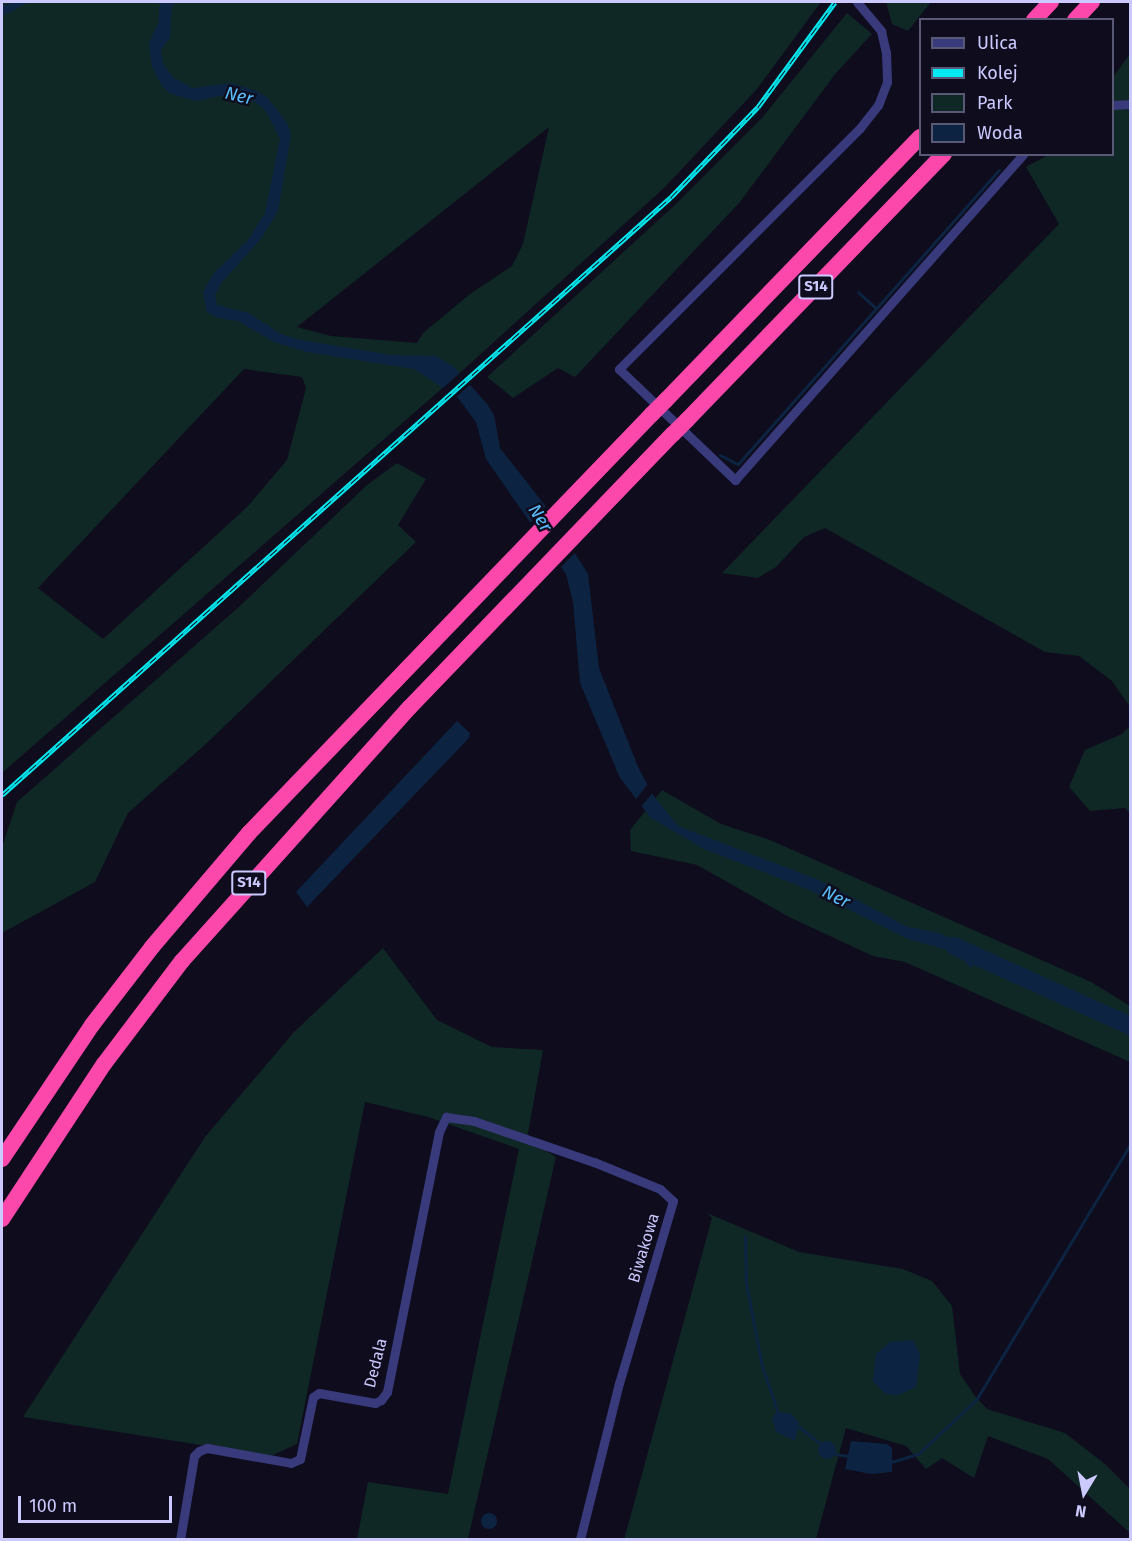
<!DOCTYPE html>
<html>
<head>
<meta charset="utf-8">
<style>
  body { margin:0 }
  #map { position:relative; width:1132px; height:1541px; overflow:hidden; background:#0e0c1d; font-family:"Fira Sans",sans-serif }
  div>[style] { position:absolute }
  .green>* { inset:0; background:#0f2725 }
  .water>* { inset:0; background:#0c2441 }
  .round { border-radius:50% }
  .pier>* { inset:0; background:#0e0c1d }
  .stream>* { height:3px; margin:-1.5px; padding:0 1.5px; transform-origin:1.5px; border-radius:1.5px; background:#0c2441 }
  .river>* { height:18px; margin:-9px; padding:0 9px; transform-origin:9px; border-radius:9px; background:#0c2441 }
  .street>* { height:9px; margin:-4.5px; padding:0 4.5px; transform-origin:4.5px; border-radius:4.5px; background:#383a7c }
  .highway>* { height:16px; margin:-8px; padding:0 8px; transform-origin:8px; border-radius:8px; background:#fc47ab }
  .rail>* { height:5px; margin-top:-2.5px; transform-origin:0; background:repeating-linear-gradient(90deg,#0e0c1d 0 9px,#04e9ef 0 18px); box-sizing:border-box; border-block:2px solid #04e9ef }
  .highway-bridge>* { height:16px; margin:-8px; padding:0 8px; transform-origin:8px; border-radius:8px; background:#fc47ab }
  span { translate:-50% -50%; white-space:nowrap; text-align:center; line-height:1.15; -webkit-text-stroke:4.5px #0e0c1d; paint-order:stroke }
  .shield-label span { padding:2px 4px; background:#0e0c1d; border:2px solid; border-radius:4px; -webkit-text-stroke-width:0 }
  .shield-label { font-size:15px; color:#cbc9fe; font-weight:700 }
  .street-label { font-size:16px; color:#cbc9fe }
  .water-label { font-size:18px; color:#59bdfc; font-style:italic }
  .frame { position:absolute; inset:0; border:3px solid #cbc9fe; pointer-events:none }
  .legend { position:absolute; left:919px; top:18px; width:195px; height:138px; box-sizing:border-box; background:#0e0c1d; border:2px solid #5a5877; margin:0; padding:8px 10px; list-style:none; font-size:18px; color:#cbc9fe }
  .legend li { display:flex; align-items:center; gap:12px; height:30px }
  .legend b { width:30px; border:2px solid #5a5877 }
  .north { position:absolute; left:1054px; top:1463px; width:60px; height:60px; -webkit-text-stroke:4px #0e0c1d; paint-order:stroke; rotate:190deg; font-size:16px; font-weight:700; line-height:24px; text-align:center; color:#cbc9fe }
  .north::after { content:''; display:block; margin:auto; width:21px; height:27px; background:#cbc9fe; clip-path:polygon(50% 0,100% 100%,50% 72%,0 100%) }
  .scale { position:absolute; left:18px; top:1496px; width:154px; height:27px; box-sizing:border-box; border:3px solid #cbc9fe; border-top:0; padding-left:8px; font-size:18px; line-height:21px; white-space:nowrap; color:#cbc9fe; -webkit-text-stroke:4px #0e0c1d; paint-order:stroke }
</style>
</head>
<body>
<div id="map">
  <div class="green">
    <i style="clip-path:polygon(evenodd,2px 2px,821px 2px,757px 89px,664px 188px,462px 371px,2px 773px,2px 2px,549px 127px,523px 244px,512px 266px,470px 294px,423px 333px,417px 343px,331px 336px,297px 327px,549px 127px,2px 2px,244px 369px,302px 377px,306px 388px,287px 460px,247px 507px,103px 639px,38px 588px,244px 369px)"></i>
    <i style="clip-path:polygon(886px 2px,931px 2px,908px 31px,892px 24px)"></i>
    <i style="clip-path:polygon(847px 13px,872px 34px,836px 73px,740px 202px,575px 377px,558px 368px,513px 398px,487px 377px,677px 203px,761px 119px)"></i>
    <i style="clip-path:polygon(1130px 54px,1130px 707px,1112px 681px,1079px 656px,1045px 652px,825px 528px,804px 537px,776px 567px,758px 578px,722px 573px,1059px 224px,1026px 167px,1048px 155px,1112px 154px,1113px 77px)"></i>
    <i style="clip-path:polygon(397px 463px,426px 479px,398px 525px,416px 542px,208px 742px,128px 813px,95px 882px,2px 933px,2px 847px,17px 802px,241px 605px,367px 485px)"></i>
    <i style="clip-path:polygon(1130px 726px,1130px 813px,1125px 808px,1090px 811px,1069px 787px,1085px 750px,1122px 734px)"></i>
    <i style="clip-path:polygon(662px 790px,721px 824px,770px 840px,1091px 982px,1130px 1006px,1130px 1062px,905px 962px,873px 956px,791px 918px,697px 865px,631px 851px,630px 830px)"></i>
    <i style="clip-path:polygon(383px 948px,437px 1020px,492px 1047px,543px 1050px,527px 1139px,556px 1157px,468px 1539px,357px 1539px,368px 1482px,448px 1494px,519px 1149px,428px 1117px,365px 1102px,297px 1444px,271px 1456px,23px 1417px,205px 1137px,294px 1032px)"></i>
    <i style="clip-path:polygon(707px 1213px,799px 1252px,903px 1269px,932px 1281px,952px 1306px,960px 1374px,975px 1396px,987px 1409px,1065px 1433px,1105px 1464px,1130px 1489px,1130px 1533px,1048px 1459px,988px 1436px,974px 1478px,942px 1458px,926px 1469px,906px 1446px,846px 1428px,816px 1539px,624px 1540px,712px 1218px)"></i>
  </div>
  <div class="water">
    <i style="clip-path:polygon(15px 2px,29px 2px,2px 16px,2px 6px)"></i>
    <i style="clip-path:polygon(160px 2px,177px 2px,172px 6px,170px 38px,161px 50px,163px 64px,173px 77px,192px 88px,233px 83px,256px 91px,267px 97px,287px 123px,291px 135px,278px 211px,260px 240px,222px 282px,215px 295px,217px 305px,249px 313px,279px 333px,296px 339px,392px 355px,436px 356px,454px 367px,488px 405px,494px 415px,500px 448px,544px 504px,588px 574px,599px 668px,638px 767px,653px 795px,678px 826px,819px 880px,908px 927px,936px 932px,979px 950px,971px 969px,959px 953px,908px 939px,812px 891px,704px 849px,651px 818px,620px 778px,580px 683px,573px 602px,566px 574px,486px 459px,476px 422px,458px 398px,414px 369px,307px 352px,274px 342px,238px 321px,218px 318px,207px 312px,203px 292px,214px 273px,248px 240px,265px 213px,280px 139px,266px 111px,255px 102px,226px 95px,195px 101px,171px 94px,162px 86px,152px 67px,149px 43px,158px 24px)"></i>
    <i style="clip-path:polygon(457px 721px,470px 733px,469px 738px,307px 907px,296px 892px)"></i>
    <i style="clip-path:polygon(913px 1340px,920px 1354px,916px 1387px,896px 1396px,884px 1393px,873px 1381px,876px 1354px,890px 1342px)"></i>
    <i style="clip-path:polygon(776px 1412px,790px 1413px,799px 1422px,795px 1441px,776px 1432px,772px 1419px)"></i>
    <i class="round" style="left:818px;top:1441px;width:18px;height:18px"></i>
    <i style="clip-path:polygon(851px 1441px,887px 1444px,892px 1448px,892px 1472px,871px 1474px,845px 1469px)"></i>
    <i class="round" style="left:481px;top:1513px;width:16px;height:16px"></i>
  </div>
  <div class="pier">
    <i style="clip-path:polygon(462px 371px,473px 382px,454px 399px,442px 389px)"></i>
    <i style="clip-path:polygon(548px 504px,578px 550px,559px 569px,530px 523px)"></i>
    <i style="clip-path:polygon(651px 780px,655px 790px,639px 809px,634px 802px)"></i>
  </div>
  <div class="stream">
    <i style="left:858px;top:292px;width:24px;rotate:42deg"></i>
    <i style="left:720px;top:455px;width:20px;rotate:27deg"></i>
    <i style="left:738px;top:464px;width:393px;rotate:-48.4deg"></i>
    <i style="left:745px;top:1236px;width:47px;rotate:88.8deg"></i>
    <i style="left:746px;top:1283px;width:85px;rotate:79.1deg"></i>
    <i style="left:762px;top:1366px;width:50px;rotate:71.2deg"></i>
    <i style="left:799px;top:1427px;width:29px;rotate:38deg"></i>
    <i style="left:835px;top:1454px;width:14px;rotate:8deg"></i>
    <i style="left:891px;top:1462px;width:28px;rotate:-17deg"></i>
    <i style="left:918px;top:1454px;width:79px;rotate:-43deg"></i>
    <i style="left:976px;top:1400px;width:298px;rotate:-58.9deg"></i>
  </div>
  <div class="river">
    <i style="left:954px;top:946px;width:193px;rotate:24.4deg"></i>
  </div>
  <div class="street">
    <i style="left:857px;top:2px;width:38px;rotate:50deg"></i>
    <i style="left:881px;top:31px;width:22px;rotate:77deg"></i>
    <i style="left:886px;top:52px;width:30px;rotate:88deg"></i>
    <i style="left:887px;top:82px;width:25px;rotate:111deg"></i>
    <i style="left:878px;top:105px;width:29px;rotate:128deg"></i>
    <i style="left:860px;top:128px;width:341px;rotate:135deg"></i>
    <i style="left:619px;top:369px;width:161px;rotate:43.7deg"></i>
    <i style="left:735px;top:480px;width:435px;rotate:-48.5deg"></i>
    <i style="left:1112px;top:105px;width:18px;rotate:-3deg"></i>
    <i style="left:180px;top:1540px;width:85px;rotate:-80.5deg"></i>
    <i style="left:194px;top:1456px;width:7px;rotate:-45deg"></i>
    <i style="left:199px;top:1451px;width:9px;rotate:-21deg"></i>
    <i style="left:207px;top:1448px;width:85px;rotate:10.1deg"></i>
    <i style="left:291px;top:1463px;width:10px;rotate:-24deg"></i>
    <i style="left:300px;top:1459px;width:63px;rotate:-78.2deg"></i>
    <i style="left:313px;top:1397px;width:7px;rotate:-34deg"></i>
    <i style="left:319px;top:1393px;width:57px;rotate:10.1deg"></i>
    <i style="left:375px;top:1403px;width:7px;rotate:-27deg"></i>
    <i style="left:381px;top:1400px;width:10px;rotate:-53deg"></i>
    <i style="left:387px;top:1392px;width:265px;rotate:-78.7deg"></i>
    <i style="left:439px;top:1132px;width:17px;rotate:-65deg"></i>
    <i style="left:446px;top:1117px;width:28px;rotate:8deg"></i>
    <i style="left:474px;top:1121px;width:127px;rotate:18.9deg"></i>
    <i style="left:594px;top:1162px;width:71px;rotate:22.2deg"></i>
    <i style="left:660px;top:1189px;width:18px;rotate:43deg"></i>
    <i style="left:673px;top:1201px;width:190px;rotate:106.5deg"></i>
    <i style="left:619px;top:1383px;width:162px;rotate:104deg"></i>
  </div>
  <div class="highway">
    <i style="left:1034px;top:20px;width:25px;rotate:-47deg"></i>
    <i style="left:1075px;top:20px;width:25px;rotate:-47deg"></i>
    <i style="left:666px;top:400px;width:366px;rotate:-46deg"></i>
    <i style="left:687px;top:420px;width:370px;rotate:-46deg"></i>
    <i style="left:2px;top:1159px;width:161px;rotate:-56.1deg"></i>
    <i style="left:92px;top:1025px;width:98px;rotate:-52.4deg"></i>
    <i style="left:152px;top:947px;width:150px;rotate:-49.6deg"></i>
    <i style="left:249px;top:833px;width:581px;rotate:-46.12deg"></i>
    <i style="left:2px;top:1219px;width:186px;rotate:-56.7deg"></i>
    <i style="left:104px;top:1064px;width:129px;rotate:-52.9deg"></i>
    <i style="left:182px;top:961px;width:341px;rotate:-48.1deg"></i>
    <i style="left:410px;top:707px;width:379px;rotate:-46.1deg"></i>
  </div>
  <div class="rail">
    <i style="left:2px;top:795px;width:897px;rotate:-41.79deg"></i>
    <i style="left:671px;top:197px;width:125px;rotate:-46deg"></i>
    <i style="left:758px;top:107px;width:130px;rotate:-53.7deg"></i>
  </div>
  <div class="highway-bridge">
    <i style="left:652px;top:414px;width:20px;rotate:-45deg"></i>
    <i style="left:673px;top:434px;width:20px;rotate:-45deg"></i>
  </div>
  <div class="shield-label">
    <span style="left:816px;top:287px">S14</span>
    <span style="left:249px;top:883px">S14</span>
  </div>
  <div class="street-label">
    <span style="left:644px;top:1248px;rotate:-73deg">Biwakowa</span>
    <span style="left:376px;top:1363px;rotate:-76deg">Dedala</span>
  </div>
  <div class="water-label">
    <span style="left:239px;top:96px;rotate:13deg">Ner</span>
    <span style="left:540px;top:518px;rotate:58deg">Ner</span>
    <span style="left:836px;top:897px;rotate:27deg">Ner</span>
  </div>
  <div class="frame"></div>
  <ul class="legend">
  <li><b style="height:8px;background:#383a7c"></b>Ulica</li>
  <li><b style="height:8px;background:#04e9ef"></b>Kolej</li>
  <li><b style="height:16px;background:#0f2725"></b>Park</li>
  <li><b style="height:16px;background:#0c2441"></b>Woda</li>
  </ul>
  <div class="north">N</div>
  <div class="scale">100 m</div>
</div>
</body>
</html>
